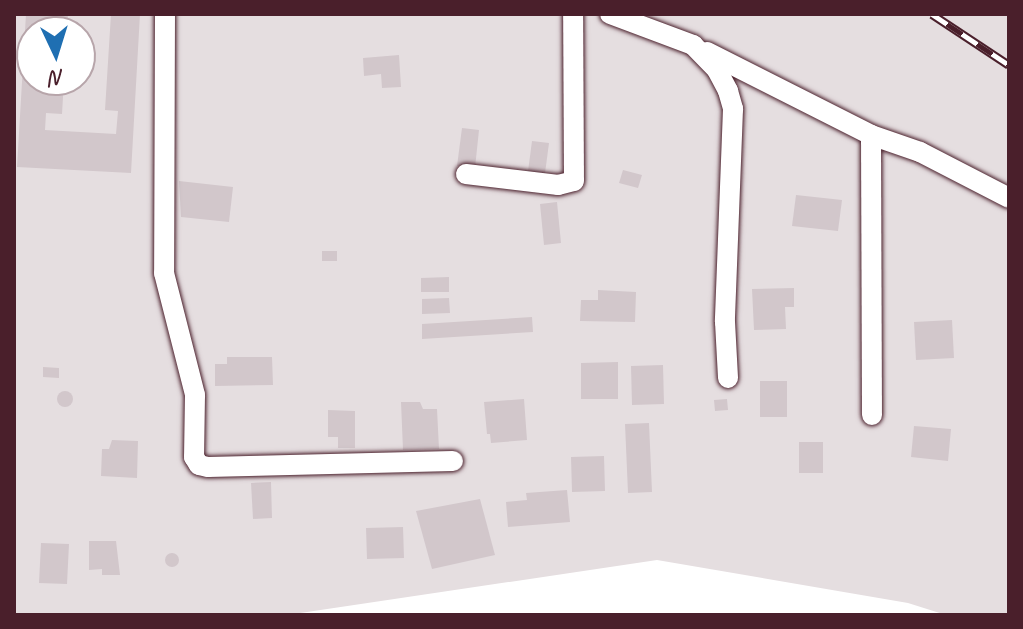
<!DOCTYPE html>
<html>
<head>
<meta charset="utf-8">
<style>
  body { margin:0 }
  #map { position:relative; width:1023px; height:629px; overflow:hidden; background:#fff; font-family:Caveat,sans-serif }
  div>[style] { position:absolute }
  .green>* { inset:0; background:#e5dee0 }
  .building>* { inset:0; background:#d2c7cb }
  .round { border-radius:50% }
  .roads { filter:drop-shadow(0 0 2px #4a1f2b) drop-shadow(0 0 2px #4a1f2b) }
  .minor>* { height:20px; margin:-10px; padding:0 10px; transform-origin:10px; border-radius:10px; background:#fff }
  .rail>* { height:9px; margin-top:-4.5px; transform-origin:0; background:repeating-linear-gradient(90deg,#fff 0 18px,#4a1f2b 0 36px); box-sizing:border-box; border-block:2px solid #4a1f2b }
  span { translate:-50% -50%; white-space:nowrap; text-align:center; line-height:1.15; -webkit-text-stroke:6px #fff; paint-order:stroke }
  .frame { position:absolute; inset:0; border:16px solid #4a1f2b; pointer-events:none }
  .north { position:absolute; left:16px; top:16px; width:80px; height:80px; box-sizing:border-box; background:#fff; border:2px solid #b7a5aa; border-radius:50%; rotate:176deg; font-size:22px; font-weight:700; line-height:32px; text-align:center; color:#4a1f2b }
  .north::after { content:''; display:block; margin:auto; width:28px; height:36px; background:#1f6fb2; clip-path:polygon(50% 0,100% 100%,50% 72%,0 100%) }
</style>
</head>
<body>
<div id="map">
  <div class="green">
    <i style="clip-path:polygon(evenodd,14px 14px,1009px 14px,1009px 615px,946px 615px,908px 603px,657px 560px,287px 615px,14px 615px,14px 14px,32px 32px,80px 32px,80px 80px,32px 80px,32px 32px)"></i>
  </div>
  <div class="building">
    <i style="clip-path:polygon(26px 14px,68px 14px,67px 32px,32px 32px,32px 80px,64px 80px,62px 114px,46px 113px,45px 130px,116px 134px,118px 111px,105px 110px,111px 14px,140px 14px,131px 173px,17px 167px)"></i>
    <i style="clip-path:polygon(399px 55px,401px 87px,382px 88px,381px 74px,364px 76px,363px 58px)"></i>
    <i style="clip-path:polygon(462px 128px,479px 130px,475px 168px,457px 166px)"></i>
    <i style="clip-path:polygon(532px 141px,549px 143px,544px 181px,527px 179px)"></i>
    <i style="clip-path:polygon(623px 170px,642px 175px,638px 188px,619px 183px)"></i>
    <i style="clip-path:polygon(179px 181px,233px 187px,229px 222px,181px 217px)"></i>
    <i style="clip-path:polygon(796px 195px,842px 200px,838px 231px,792px 226px)"></i>
    <i style="clip-path:polygon(557px 202px,561px 243px,544px 245px,540px 204px)"></i>
    <i style="clip-path:polygon(322px 251px,337px 251px,337px 261px,322px 261px)"></i>
    <i style="clip-path:polygon(449px 277px,449px 292px,421px 292px,421px 278px)"></i>
    <i style="clip-path:polygon(794px 288px,794px 307px,785px 307px,786px 329px,754px 330px,752px 289px)"></i>
    <i style="clip-path:polygon(598px 290px,636px 292px,635px 322px,580px 321px,581px 300px,598px 300px)"></i>
    <i style="clip-path:polygon(449px 298px,450px 313px,422px 314px,422px 299px)"></i>
    <i style="clip-path:polygon(532px 317px,533px 332px,422px 339px,422px 324px)"></i>
    <i style="clip-path:polygon(952px 320px,954px 358px,916px 360px,914px 322px)"></i>
    <i style="clip-path:polygon(227px 357px,272px 357px,273px 385px,215px 386px,215px 364px,227px 364px)"></i>
    <i style="clip-path:polygon(618px 362px,618px 399px,581px 399px,581px 363px)"></i>
    <i style="clip-path:polygon(663px 365px,664px 404px,632px 405px,631px 366px)"></i>
    <i style="clip-path:polygon(43px 367px,59px 368px,59px 378px,43px 377px)"></i>
    <i style="clip-path:polygon(760px 381px,787px 381px,787px 417px,760px 417px)"></i>
    <i class="round" style="left:57px;top:391px;width:16px;height:16px"></i>
    <i style="clip-path:polygon(524px 399px,527px 440px,491px 443px,490px 434px,487px 434px,484px 402px)"></i>
    <i style="clip-path:polygon(727px 399px,728px 410px,715px 411px,714px 400px)"></i>
    <i style="clip-path:polygon(401px 402px,420px 402px,423px 409px,437px 409px,439px 449px,403px 450px)"></i>
    <i style="clip-path:polygon(328px 410px,355px 411px,355px 448px,338px 448px,338px 437px,328px 437px)"></i>
    <i style="clip-path:polygon(649px 423px,652px 492px,628px 493px,625px 424px)"></i>
    <i style="clip-path:polygon(914px 426px,951px 429px,948px 461px,911px 457px)"></i>
    <i style="clip-path:polygon(112px 440px,138px 441px,137px 478px,101px 476px,102px 449px,109px 449px)"></i>
    <i style="clip-path:polygon(799px 442px,823px 442px,823px 473px,799px 473px)"></i>
    <i style="clip-path:polygon(604px 456px,605px 491px,572px 492px,571px 457px)"></i>
    <i style="clip-path:polygon(271px 482px,272px 518px,253px 519px,251px 483px)"></i>
    <i style="clip-path:polygon(567px 490px,570px 522px,508px 527px,506px 502px,527px 500px,526px 493px)"></i>
    <i style="clip-path:polygon(480px 499px,495px 555px,432px 569px,416px 511px)"></i>
    <i style="clip-path:polygon(403px 527px,404px 558px,367px 559px,366px 528px)"></i>
    <i style="clip-path:polygon(89px 541px,116px 541px,120px 575px,102px 575px,102px 569px,89px 570px)"></i>
    <i style="clip-path:polygon(41px 543px,69px 544px,67px 584px,39px 583px)"></i>
    <i class="round" style="left:165px;top:553px;width:14px;height:14px"></i>
  </div>
  <div class="roads">
    <div class="minor">
      <i style="left:165px;top:14px;width:259px;rotate:90.2deg"></i>
      <i style="left:164px;top:273px;width:126px;rotate:75.7deg"></i>
      <i style="left:195px;top:395px;width:62px;rotate:90.9deg"></i>
      <i style="left:194px;top:457px;width:9px;rotate:58deg"></i>
      <i style="left:199px;top:465px;width:9px;rotate:13deg"></i>
      <i style="left:208px;top:467px;width:245px;rotate:-1.4deg"></i>
      <i style="left:610px;top:14px;width:89px;rotate:20.5deg"></i>
      <i style="left:693px;top:45px;width:35px;rotate:46deg"></i>
      <i style="left:717px;top:70px;width:24px;rotate:62deg"></i>
      <i style="left:728px;top:91px;width:19px;rotate:74deg"></i>
      <i style="left:733px;top:109px;width:213px;rotate:92.2deg"></i>
      <i style="left:725px;top:322px;width:56px;rotate:86.9deg"></i>
      <i style="left:707px;top:52px;width:184px;rotate:26.8deg"></i>
      <i style="left:871px;top:135px;width:52px;rotate:19.1deg"></i>
      <i style="left:920px;top:152px;width:100px;rotate:27.3deg"></i>
      <i style="left:871px;top:135px;width:280px;rotate:89.8deg"></i>
      <i style="left:466px;top:174px;width:93px;rotate:6.8deg"></i>
      <i style="left:558px;top:185px;width:16px;rotate:-14deg"></i>
      <i style="left:574px;top:181px;width:167px;rotate:-90.3deg"></i>
    </div>
  </div>
  <div class="rail">
    <i style="left:932px;top:14px;width:92px;rotate:33.5deg"></i>
  </div>
  <div class="frame"></div>
  <div class="north">N</div>
</div>
</body>
</html>
